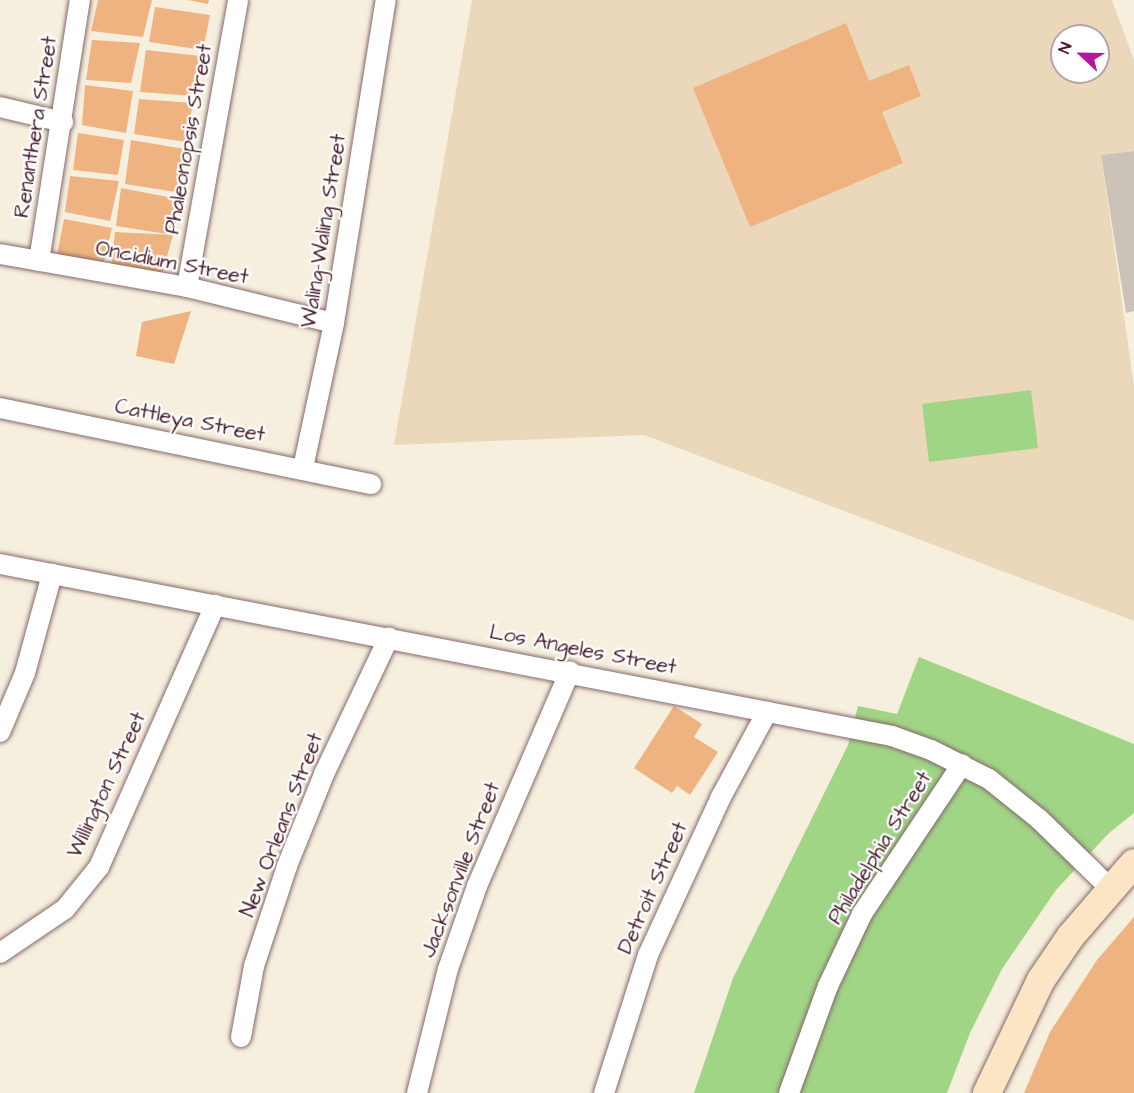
<!DOCTYPE html>
<html>
<head>
<meta charset="utf-8">
<style>
  body { margin:0 }
  #map { position:relative; width:1134px; height:1093px; overflow:hidden; background:#f6efde; font-family:"Architects Daughter",sans-serif }
  div>[style] { position:absolute }
  .built>* { inset:0; background:#ebd8ba }
  .industrial>* { inset:0; background:#cbc3b8 }
  .green>* { inset:0; background:#a0d586 }
  .building>* { inset:0; background:#eeb380 }
  .roads { filter:drop-shadow(0 0 2px #86686a) drop-shadow(0 0 2px #86686a) }
  .minor>* { height:20px; margin:-10px; padding:0 10px; transform-origin:10px; border-radius:10px; background:#fff }
  .secondary>* { height:28px; margin:-14px; padding:0 14px; transform-origin:14px; border-radius:14px; background:#fce5c4 }
  span { translate:-50% -50%; white-space:nowrap; text-align:center; line-height:1.15; -webkit-text-stroke:4.5px #fff; paint-order:stroke }
  .street-label { font-size:21px; color:#4a1f2b }
  .north { position:absolute; left:1050px; top:24px; width:60px; height:60px; box-sizing:border-box; background:#fff; border:2px solid #b7a5aa; border-radius:50%; rotate:292deg; font-size:16px; font-weight:700; line-height:24px; text-align:center; color:#4a1f2b }
  .north::after { content:''; display:block; margin:auto; width:21px; height:27px; background:#b5179e; clip-path:polygon(50% 0,100% 100%,50% 72%,0 100%) }
</style>
</head>
<body>
<div id="map">
  <div class="built">
    <i style="clip-path:polygon(evenodd,472px 0,1112px 0,1134px 60px,1134px 151px,1101px 155px,1134px 386px,1134px 621px,644px 435px,394px 445px,472px 0,1062px 36px,1098px 36px,1098px 72px,1062px 72px,1062px 36px)"></i>
  </div>
  <div class="industrial">
    <i style="clip-path:polygon(1134px 151px,1134px 311px,1126px 313px,1101px 155px)"></i>
  </div>
  <div class="green">
    <i style="clip-path:polygon(1031px 390px,1038px 448px,929px 462px,922px 404px)"></i>
    <i style="clip-path:polygon(919px 657px,1134px 744px,1134px 813px,1108px 834px,1056px 890px,1002px 969px,970px 1033px,947px 1093px,694px 1093px,733px 978px,848px 745px,858px 706px,897px 714px)"></i>
  </div>
  <div class="building">
    <i style="clip-path:polygon(98px 0,152px 0,143px 37px,91px 31px)"></i>
    <i style="clip-path:polygon(188px 0,209px 0,208px 4px)"></i>
    <i style="clip-path:polygon(155px 7px,210px 15px,203px 50px,149px 42px)"></i>
    <i style="clip-path:polygon(846px 23px,869px 81px,909px 65px,921px 96px,882px 112px,903px 163px,750px 227px,693px 88px)"></i>
    <i style="clip-path:polygon(92px 40px,140px 43px,131px 83px,86px 80px)"></i>
    <i style="clip-path:polygon(146px 50px,200px 56px,194px 96px,140px 92px)"></i>
    <i style="clip-path:polygon(85px 85px,133px 91px,126px 133px,82px 125px)"></i>
    <i style="clip-path:polygon(139px 99px,193px 103px,186px 142px,134px 134px)"></i>
    <i style="clip-path:polygon(78px 133px,124px 140px,118px 175px,73px 170px)"></i>
    <i style="clip-path:polygon(131px 140px,185px 149px,176px 192px,125px 184px)"></i>
    <i style="clip-path:polygon(70px 176px,119px 181px,110px 221px,65px 212px)"></i>
    <i style="clip-path:polygon(121px 188px,178px 199px,173px 235px,116px 226px)"></i>
    <i style="clip-path:polygon(64px 219px,112px 228px,103px 265px,57px 255px)"></i>
    <i style="clip-path:polygon(115px 232px,173px 235px,161px 277px,111px 268px)"></i>
    <i style="clip-path:polygon(191px 311px,174px 364px,136px 356px,142px 322px)"></i>
    <i style="clip-path:polygon(674px 706px,702px 724px,694px 737px,718px 752px,690px 795px,677px 786px,672px 793px,634px 768px)"></i>
    <i style="clip-path:polygon(1134px 917px,1134px 1093px,1024px 1093px,1050px 1032px,1097px 960px)"></i>
  </div>
  <div class="roads">
    <div class="minor">
      <i style="left:0;top:107px;width:65px;rotate:13.4deg"></i>
      <i style="left:0;top:254px;width:190px;rotate:10deg"></i>
      <i style="left:187px;top:287px;width:151px;rotate:13.8deg"></i>
      <i style="left:39px;top:261px;width:264px;rotate:-81.1deg"></i>
      <i style="left:187px;top:287px;width:291px;rotate:-79.9deg"></i>
      <i style="left:0;top:408px;width:379px;rotate:11.6deg"></i>
      <i style="left:303px;top:468px;width:148px;rotate:-77.9deg"></i>
      <i style="left:334px;top:323px;width:327px;rotate:-80.9deg"></i>
      <i style="left:0;top:564px;width:908px;rotate:10.91deg"></i>
      <i style="left:892px;top:736px;width:41px;rotate:19.7deg"></i>
      <i style="left:931px;top:750px;width:65px;rotate:26.6deg"></i>
      <i style="left:989px;top:779px;width:64px;rotate:38.7deg"></i>
      <i style="left:1039px;top:819px;width:99px;rotate:44.2deg"></i>
      <i style="left:0;top:732px;width:64px;rotate:-67deg"></i>
      <i style="left:25px;top:673px;width:103px;rotate:-74.7deg"></i>
      <i style="left:0;top:953px;width:78px;rotate:-34.1deg"></i>
      <i style="left:65px;top:909px;width:54px;rotate:-51deg"></i>
      <i style="left:99px;top:867px;width:287px;rotate:-66.1deg"></i>
      <i style="left:241px;top:1037px;width:72px;rotate:-79.6deg"></i>
      <i style="left:254px;top:966px;width:105px;rotate:-71.7deg"></i>
      <i style="left:287px;top:866px;width:101px;rotate:-68deg"></i>
      <i style="left:325px;top:772px;width:149px;rotate:-64.6deg"></i>
      <i style="left:417px;top:1093px;width:128px;rotate:-76deg"></i>
      <i style="left:448px;top:969px;width:88px;rotate:-70.7deg"></i>
      <i style="left:477px;top:886px;width:234px;rotate:-66.6deg"></i>
      <i style="left:604px;top:1093px;width:145px;rotate:-72.3deg"></i>
      <i style="left:648px;top:955px;width:174px;rotate:-65.2deg"></i>
      <i style="left:721px;top:797px;width:97px;rotate:-61.6deg"></i>
      <i style="left:789px;top:1093px;width:114px;rotate:-70deg"></i>
      <i style="left:828px;top:986px;width:80px;rotate:-64.7deg"></i>
      <i style="left:862px;top:914px;width:180px;rotate:-56.3deg"></i>
    </div>
    <div class="secondary">
      <i style="left:987px;top:1093px;width:125px;rotate:-64.5deg"></i>
      <i style="left:1041px;top:980px;width:53px;rotate:-55.7deg"></i>
      <i style="left:1071px;top:936px;width:96px;rotate:-49.2deg"></i>
    </div>
  </div>
  <div class="street-label">
    <span style="left:36px;top:127px;rotate:-81deg">Renanthera Street</span>
    <span style="left:189px;top:139px;rotate:-80deg">Phaleonopsis Street</span>
    <span style="left:324px;top:231px;rotate:-81deg">Waling-Waling Street</span>
    <span style="left:172px;top:263px;rotate:11deg">Oncidium Street</span>
    <span style="left:190px;top:421px;rotate:11deg">Cattleya Street</span>
    <span style="left:583px;top:650px;rotate:11deg">Los Angeles Street</span>
    <span style="left:107px;top:785px;rotate:-65deg">Willington Street</span>
    <span style="left:282px;top:825px;rotate:-69deg">New Orleans Street</span>
    <span style="left:880px;top:848px;rotate:-58deg">Philadelphia Street</span>
    <span style="left:461px;top:870px;rotate:-69deg">Jacksonville Street</span>
    <span style="left:653px;top:888px;rotate:-66deg">Detroit Street</span>
  </div>
  <div class="north">N</div>
</div>
</body>
</html>
